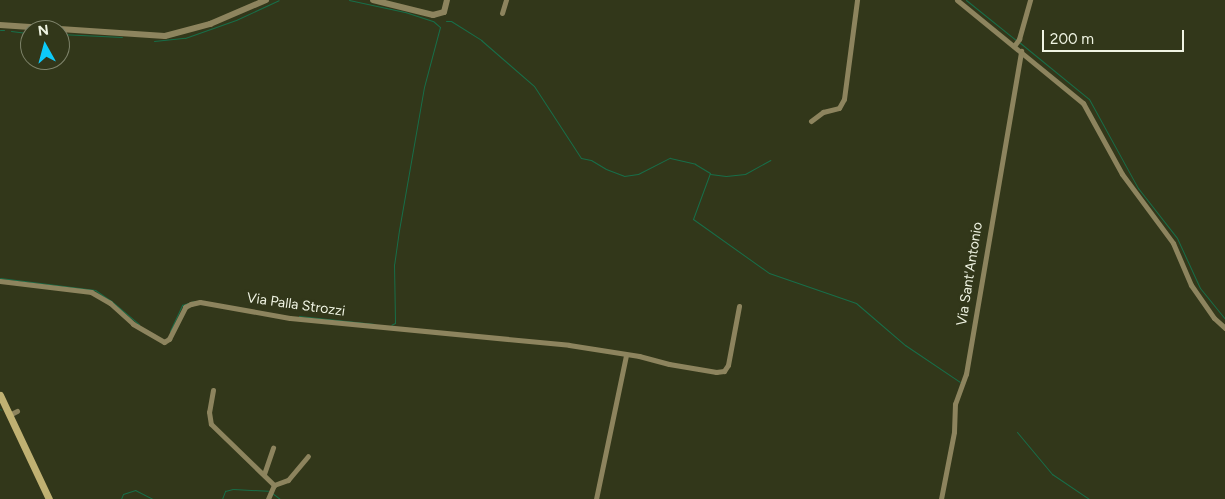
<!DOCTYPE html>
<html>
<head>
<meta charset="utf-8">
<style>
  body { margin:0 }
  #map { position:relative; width:1225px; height:499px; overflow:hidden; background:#32371a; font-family:Figtree,sans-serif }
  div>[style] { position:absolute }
  .stream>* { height:1px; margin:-0.5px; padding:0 0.5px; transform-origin:0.5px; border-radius:0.5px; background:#186e49 }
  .minor>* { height:5px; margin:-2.5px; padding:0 2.5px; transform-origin:2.5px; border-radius:2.5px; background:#8d845e }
  .tertiary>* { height:6px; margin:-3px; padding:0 3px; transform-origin:3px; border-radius:3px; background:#8d845e }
  .secondary>* { height:7px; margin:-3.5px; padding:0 3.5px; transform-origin:3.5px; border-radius:3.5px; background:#c0b172 }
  span { translate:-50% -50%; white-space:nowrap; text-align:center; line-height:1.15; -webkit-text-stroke:5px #32371a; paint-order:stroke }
  .street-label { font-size:14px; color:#f0f4e3 }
  .north { position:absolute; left:20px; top:20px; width:50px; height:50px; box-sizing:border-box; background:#32371a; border:1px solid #7e836a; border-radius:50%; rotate:353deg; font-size:14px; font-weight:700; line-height:20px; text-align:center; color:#f0f4e3 }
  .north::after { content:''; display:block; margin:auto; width:18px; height:22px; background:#0dcafa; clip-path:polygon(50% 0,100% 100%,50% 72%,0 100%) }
  .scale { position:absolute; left:1042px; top:30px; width:142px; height:22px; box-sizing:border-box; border:2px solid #f0f4e3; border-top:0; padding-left:6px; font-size:15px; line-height:18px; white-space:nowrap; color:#f0f4e3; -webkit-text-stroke:4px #32371a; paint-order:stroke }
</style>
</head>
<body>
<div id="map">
  <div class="stream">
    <i style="left:349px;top:0;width:57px;rotate:12.1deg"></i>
    <i style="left:405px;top:12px;width:29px;rotate:18deg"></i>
    <i style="left:433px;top:21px;width:9px;rotate:41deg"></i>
    <i style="left:440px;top:27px;width:62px;rotate:104.9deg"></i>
    <i style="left:424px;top:87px;width:145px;rotate:99.9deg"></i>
    <i style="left:399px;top:230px;width:34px;rotate:98deg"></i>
    <i style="left:394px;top:264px;width:59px;rotate:89deg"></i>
    <i style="left:395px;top:323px;width:4px;rotate:153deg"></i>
    <i style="left:966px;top:0;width:64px;rotate:38.7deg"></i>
    <i style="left:446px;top:21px;width:5px"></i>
    <i style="left:451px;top:21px;width:36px;rotate:32deg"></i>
    <i style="left:481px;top:40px;width:70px;rotate:41deg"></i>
    <i style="left:534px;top:86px;width:86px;rotate:56.9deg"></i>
    <i style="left:581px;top:158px;width:10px;rotate:11deg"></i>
    <i style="left:591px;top:160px;width:17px;rotate:31deg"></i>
    <i style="left:606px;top:169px;width:19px;rotate:21deg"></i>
    <i style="left:624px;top:176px;width:14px;rotate:-8deg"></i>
    <i style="left:638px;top:174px;width:36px;rotate:-27deg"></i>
    <i style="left:670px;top:158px;width:26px;rotate:13deg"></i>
    <i style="left:695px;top:164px;width:17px;rotate:31deg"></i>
    <i style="left:710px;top:173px;width:49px;rotate:110.3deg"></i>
    <i style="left:693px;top:219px;width:93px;rotate:35.4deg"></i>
    <i style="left:769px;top:273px;width:92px;rotate:19deg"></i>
    <i style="left:856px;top:303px;width:65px;rotate:40.6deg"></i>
    <i style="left:905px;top:345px;width:66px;rotate:33.9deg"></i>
    <i style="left:0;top:30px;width:4px"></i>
    <i style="left:11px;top:31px;width:16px;rotate:7deg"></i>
    <i style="left:60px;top:34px;width:62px;rotate:2.8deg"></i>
    <i style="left:154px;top:41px;width:31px;rotate:-6deg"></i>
    <i style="left:185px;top:38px;width:54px;rotate:-19.4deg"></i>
    <i style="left:236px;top:20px;width:47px;rotate:-24.9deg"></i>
    <i style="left:1019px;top:42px;width:90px;rotate:39.2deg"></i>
    <i style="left:1089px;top:99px;width:102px;rotate:61.2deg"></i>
    <i style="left:1138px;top:188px;width:63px;rotate:52deg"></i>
    <i style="left:1177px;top:238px;width:55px;rotate:65.3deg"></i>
    <i style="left:1200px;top:288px;width:40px;rotate:51deg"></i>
    <i style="left:710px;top:174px;width:16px;rotate:7deg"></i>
    <i style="left:726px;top:176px;width:19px;rotate:-6deg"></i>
    <i style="left:745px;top:174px;width:29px;rotate:-29deg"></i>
    <i style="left:0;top:278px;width:96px;rotate:7.2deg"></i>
    <i style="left:95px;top:290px;width:18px;rotate:34deg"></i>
    <i style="left:110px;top:300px;width:38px;rotate:40deg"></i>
    <i style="left:299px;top:316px;width:76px;rotate:6deg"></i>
    <i style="left:170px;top:331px;width:29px;rotate:-65deg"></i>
    <i style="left:182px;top:305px;width:13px;rotate:-18deg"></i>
    <i style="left:0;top:409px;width:1px;rotate:45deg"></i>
    <i style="left:1017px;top:432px;width:55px;rotate:50.2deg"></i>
    <i style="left:1052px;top:474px;width:45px;rotate:34deg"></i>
    <i style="left:272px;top:493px;width:10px;rotate:37deg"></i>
    <i style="left:121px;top:499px;width:5px;rotate:-68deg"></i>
    <i style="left:123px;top:494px;width:13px;rotate:-18deg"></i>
    <i style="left:135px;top:490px;width:20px;rotate:27deg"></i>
    <i style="left:222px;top:499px;width:9px;rotate:-69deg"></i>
    <i style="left:225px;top:491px;width:8px;rotate:-14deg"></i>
    <i style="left:233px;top:489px;width:35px;rotate:3deg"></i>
  </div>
  <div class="minor">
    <i style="left:957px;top:0;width:163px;rotate:39.3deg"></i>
    <i style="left:1083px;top:103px;width:81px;rotate:61.2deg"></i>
    <i style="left:1122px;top:174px;width:86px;rotate:53.5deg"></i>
    <i style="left:1173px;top:243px;width:46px;rotate:66.8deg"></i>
    <i style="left:1191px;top:285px;width:40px;rotate:55.1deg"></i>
    <i style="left:1214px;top:318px;width:15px;rotate:42deg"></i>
    <i style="left:502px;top:13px;width:14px;rotate:-73deg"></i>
    <i style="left:1014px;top:46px;width:9px;rotate:-54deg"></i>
    <i style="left:1019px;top:39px;width:41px;rotate:-74.2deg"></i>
    <i style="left:811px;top:121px;width:15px;rotate:-37deg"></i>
    <i style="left:823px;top:112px;width:16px;rotate:-14deg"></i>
    <i style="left:839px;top:108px;width:10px;rotate:-61deg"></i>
    <i style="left:844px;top:99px;width:100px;rotate:-82.5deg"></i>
    <i style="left:0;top:281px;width:92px;rotate:6.9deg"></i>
    <i style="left:91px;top:292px;width:22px;rotate:30deg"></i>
    <i style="left:110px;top:303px;width:31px;rotate:42deg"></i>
    <i style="left:133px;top:324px;width:36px;rotate:30deg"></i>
    <i style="left:164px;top:342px;width:6px;rotate:-31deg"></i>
    <i style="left:169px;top:339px;width:36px;rotate:-63deg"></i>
    <i style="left:185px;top:307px;width:7px;rotate:-27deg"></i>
    <i style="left:191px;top:304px;width:9px;rotate:-13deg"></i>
    <i style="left:200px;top:302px;width:91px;rotate:10.1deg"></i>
    <i style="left:290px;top:318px;width:280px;rotate:5.5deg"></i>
    <i style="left:569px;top:345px;width:71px;rotate:8.9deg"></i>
    <i style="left:639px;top:356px;width:31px;rotate:15deg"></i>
    <i style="left:669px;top:364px;width:48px;rotate:9.7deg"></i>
    <i style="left:716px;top:372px;width:8px;rotate:-7deg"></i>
    <i style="left:724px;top:371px;width:7px;rotate:-56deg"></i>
    <i style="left:728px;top:365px;width:60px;rotate:-79.4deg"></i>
    <i style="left:213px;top:390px;width:22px;rotate:100deg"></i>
    <i style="left:209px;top:412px;width:12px;rotate:81deg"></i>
    <i style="left:211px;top:424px;width:88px;rotate:44.1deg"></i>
    <i style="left:9px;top:415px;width:9px;rotate:-27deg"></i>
    <i style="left:264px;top:474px;width:28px;rotate:-71deg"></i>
    <i style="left:268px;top:499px;width:15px;rotate:-67deg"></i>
    <i style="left:274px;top:485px;width:15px;rotate:-20deg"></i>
    <i style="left:288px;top:480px;width:31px;rotate:-50deg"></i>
    <i style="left:596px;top:499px;width:147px;rotate:-78.2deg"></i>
    <i style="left:941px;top:499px;width:68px;rotate:-79deg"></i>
    <i style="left:954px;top:432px;width:28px;rotate:-88deg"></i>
    <i style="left:955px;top:404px;width:32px;rotate:-70deg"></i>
    <i style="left:966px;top:374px;width:328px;rotate:-80.3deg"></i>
  </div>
  <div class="tertiary">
    <i style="left:373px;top:0;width:62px;rotate:14deg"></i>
    <i style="left:433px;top:15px;width:11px;rotate:-15deg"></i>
    <i style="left:444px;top:12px;width:12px;rotate:-76deg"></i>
    <i style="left:0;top:25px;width:165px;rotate:3.8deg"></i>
    <i style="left:165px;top:36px;width:47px;rotate:-14.9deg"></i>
    <i style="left:210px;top:24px;width:61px;rotate:-23.2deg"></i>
  </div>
  <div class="secondary">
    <i style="left:0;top:395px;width:115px;rotate:64.8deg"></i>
  </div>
  <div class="street-label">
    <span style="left:970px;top:274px;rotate:-81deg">Via Sant'Antonio</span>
    <span style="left:296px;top:305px;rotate:8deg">Via Palla Strozzi</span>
  </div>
  <div class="north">N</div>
  <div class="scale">200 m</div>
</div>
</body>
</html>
